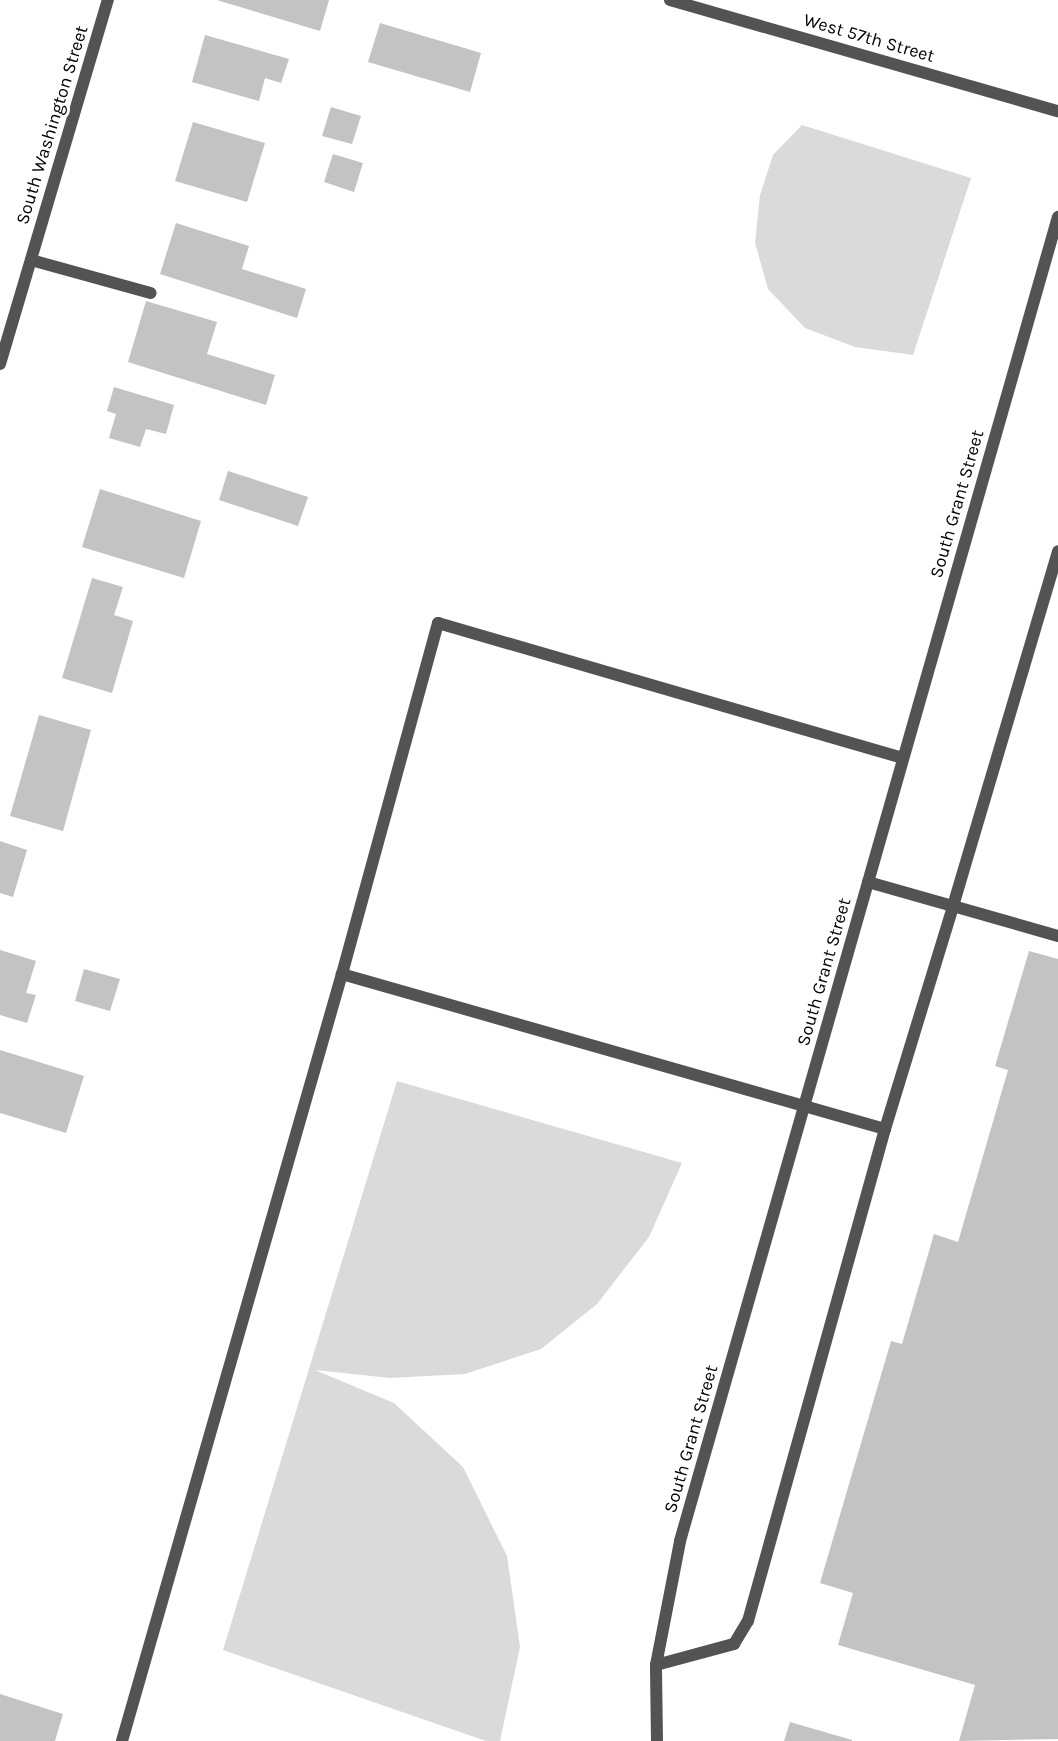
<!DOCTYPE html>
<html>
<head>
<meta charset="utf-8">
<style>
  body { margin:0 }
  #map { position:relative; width:1058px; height:1741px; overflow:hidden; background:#fff; font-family:Karla,sans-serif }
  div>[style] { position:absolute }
  .green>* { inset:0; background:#dadada }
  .building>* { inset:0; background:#c3c3c3 }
  .service>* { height:12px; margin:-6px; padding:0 6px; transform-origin:6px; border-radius:6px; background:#535353 }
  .minor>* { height:12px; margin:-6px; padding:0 6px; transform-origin:6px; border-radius:6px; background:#535353 }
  span { translate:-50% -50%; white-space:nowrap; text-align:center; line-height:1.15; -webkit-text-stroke:6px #fff; paint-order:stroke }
  .street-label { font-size:18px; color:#000 }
</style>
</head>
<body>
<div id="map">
  <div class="green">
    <i style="clip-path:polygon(802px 125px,971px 178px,913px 355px,855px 347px,805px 328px,768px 289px,755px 243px,760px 195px,773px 155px)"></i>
    <i style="clip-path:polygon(397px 1081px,682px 1163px,649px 1237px,597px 1304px,541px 1349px,465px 1374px,390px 1378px,315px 1370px,394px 1403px,463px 1467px,507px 1556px,520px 1647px,500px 1741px,486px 1741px,223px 1650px)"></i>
  </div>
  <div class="building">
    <i style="clip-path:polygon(217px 0,329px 0,320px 31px)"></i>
    <i style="clip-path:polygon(380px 23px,481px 53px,470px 92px,368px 62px)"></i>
    <i style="clip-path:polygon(205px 35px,289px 59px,281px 83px,265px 78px,259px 101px,192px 82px)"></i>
    <i style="clip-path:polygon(331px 107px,361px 116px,352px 144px,322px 136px)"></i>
    <i style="clip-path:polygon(193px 122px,265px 143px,247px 202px,175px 181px)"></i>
    <i style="clip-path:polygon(333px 154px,363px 163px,354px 192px,324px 182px)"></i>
    <i style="clip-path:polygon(176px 223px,249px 246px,242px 269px,306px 289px,297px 318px,160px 274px)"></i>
    <i style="clip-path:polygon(146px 301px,217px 322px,207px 354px,275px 375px,266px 405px,128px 362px)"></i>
    <i style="clip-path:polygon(114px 387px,174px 405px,166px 434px,146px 429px,140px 447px,109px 438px,116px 414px,107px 411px)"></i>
    <i style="clip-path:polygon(228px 471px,308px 497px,298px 526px,219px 500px)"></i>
    <i style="clip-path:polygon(100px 489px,201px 521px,184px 578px,82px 547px)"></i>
    <i style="clip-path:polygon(92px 578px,123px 587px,114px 615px,133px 621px,112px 693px,62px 678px)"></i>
    <i style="clip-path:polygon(39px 715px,91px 730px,63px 831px,10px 816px)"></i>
    <i style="clip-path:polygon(0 841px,27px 850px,13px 897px,0 893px)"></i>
    <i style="clip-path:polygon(0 950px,36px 961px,26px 993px,36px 995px,27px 1023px,0 1015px)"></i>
    <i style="clip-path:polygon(1029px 951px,1058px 959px,1058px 1739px,959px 1741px,975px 1685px,838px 1645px,853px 1593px,820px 1583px,891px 1341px,902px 1344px,934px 1234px,958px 1242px,1008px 1070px,995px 1066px)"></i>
    <i style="clip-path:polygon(84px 969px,120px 979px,110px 1011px,75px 1001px)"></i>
    <i style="clip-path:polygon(0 1050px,84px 1076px,66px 1133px,0 1113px)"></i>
    <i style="clip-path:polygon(0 1694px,63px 1714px,55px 1741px,0 1741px)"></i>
    <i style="clip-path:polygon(790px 1722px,852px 1740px,852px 1741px,784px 1741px)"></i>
  </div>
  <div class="service">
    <i style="left:31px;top:260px;width:124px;rotate:15.4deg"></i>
    <i style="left:868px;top:882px;width:88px;rotate:15.8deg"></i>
    <i style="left:953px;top:906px;width:370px;rotate:-73.5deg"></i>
    <i style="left:885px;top:1129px;width:565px;rotate:-164.07deg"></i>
    <i style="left:342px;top:974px;width:364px;rotate:-74.7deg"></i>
    <i style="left:438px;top:623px;width:484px;rotate:16.2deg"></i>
    <i style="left:656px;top:1665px;width:81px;rotate:-15.1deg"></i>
    <i style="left:734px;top:1644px;width:27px;rotate:-59deg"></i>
    <i style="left:748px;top:1621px;width:511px;rotate:-74.44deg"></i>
    <i style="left:885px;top:1129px;width:233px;rotate:-73deg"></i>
    <i style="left:953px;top:906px;width:109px;rotate:15.9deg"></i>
    <i style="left:122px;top:1741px;width:798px;rotate:-74deg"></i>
  </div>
  <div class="minor">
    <i style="left:670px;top:0;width:404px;rotate:16deg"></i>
    <i style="left:0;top:364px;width:380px;rotate:-73.5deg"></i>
    <i style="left:657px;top:1741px;width:76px;rotate:-90.8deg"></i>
    <i style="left:656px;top:1665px;width:126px;rotate:-79deg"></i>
    <i style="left:680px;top:1541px;width:1377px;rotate:-74.07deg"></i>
  </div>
  <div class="street-label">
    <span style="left:869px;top:38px;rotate:16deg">West 57th Street</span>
    <span style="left:52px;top:125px;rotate:-73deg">South Washington Street</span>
    <span style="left:957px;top:504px;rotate:-74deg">South Grant Street</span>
    <span style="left:824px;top:972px;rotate:-74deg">South Grant Street</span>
    <span style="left:691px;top:1439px;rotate:-74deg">South Grant Street</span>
  </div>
</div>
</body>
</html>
